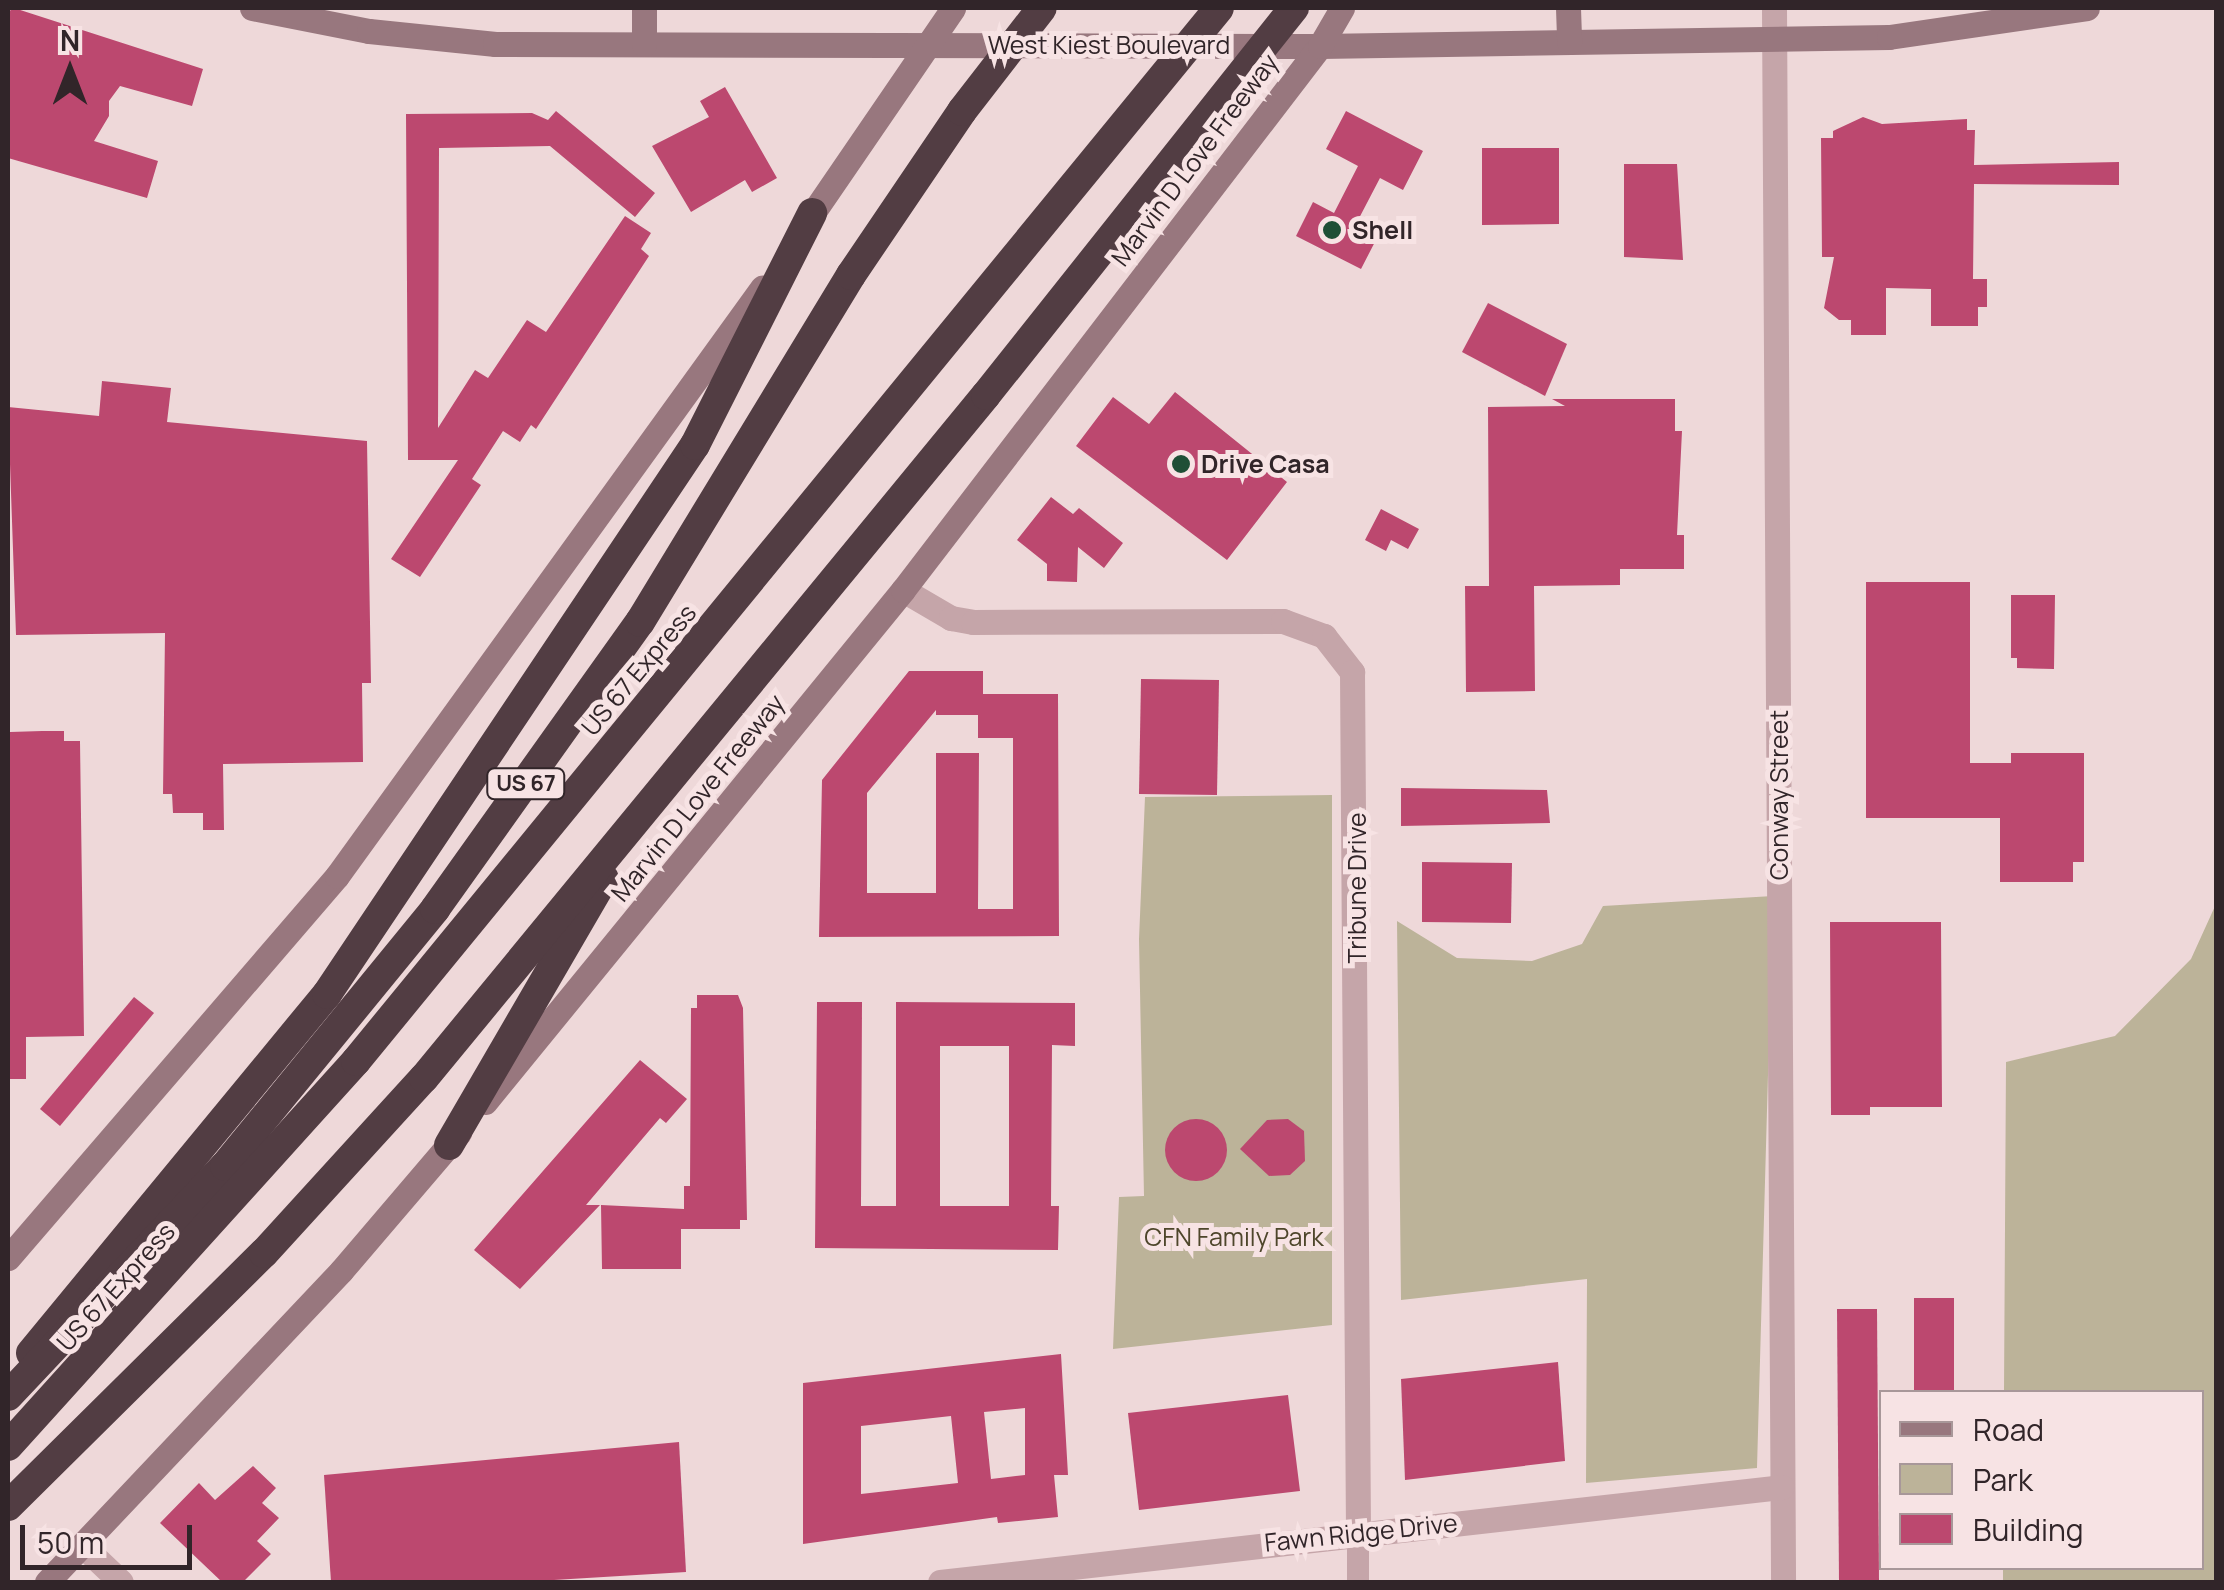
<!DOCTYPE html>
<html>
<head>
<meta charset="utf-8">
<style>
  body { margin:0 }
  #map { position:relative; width:2224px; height:1590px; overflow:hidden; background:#eed8d9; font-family:Manrope,sans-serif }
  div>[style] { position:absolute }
  .green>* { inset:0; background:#bcb399 }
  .building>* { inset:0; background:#bc486f }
  .round { border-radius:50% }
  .minor>* { height:22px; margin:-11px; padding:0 11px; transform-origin:11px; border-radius:11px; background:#c5a5a9 }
  .tertiary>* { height:25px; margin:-12.5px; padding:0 12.5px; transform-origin:12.5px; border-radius:12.5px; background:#c5a5a9 }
  .secondary>* { height:25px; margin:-12.5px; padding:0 12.5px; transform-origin:12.5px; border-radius:12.5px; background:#98777e }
  .motorway>* { height:30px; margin:-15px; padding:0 15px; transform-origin:15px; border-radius:15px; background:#523d43 }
  .dots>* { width:28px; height:28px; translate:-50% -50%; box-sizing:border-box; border:5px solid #f7e3e4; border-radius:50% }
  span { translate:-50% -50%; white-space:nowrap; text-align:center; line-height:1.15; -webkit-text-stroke:10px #f7e3e4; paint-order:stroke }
  .shield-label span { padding:2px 8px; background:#f7e3e4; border:2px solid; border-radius:8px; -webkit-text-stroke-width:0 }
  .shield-label { font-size:22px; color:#312529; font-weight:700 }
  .street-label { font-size:25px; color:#312529 }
  .poi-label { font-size:25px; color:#312529; font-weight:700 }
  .left { translate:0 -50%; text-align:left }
  .park-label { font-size:25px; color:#4e462b }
  .frame { position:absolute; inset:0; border:10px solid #312529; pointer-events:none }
  .legend { position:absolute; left:1879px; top:1390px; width:325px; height:180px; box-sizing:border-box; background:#f7e3e4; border:2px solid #a89799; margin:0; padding:12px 18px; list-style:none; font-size:30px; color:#312529 }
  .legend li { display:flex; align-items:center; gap:20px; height:50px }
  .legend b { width:50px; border:2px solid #a89799 }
  .north { position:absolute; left:20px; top:20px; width:100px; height:100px; -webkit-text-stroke:8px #f7e3e4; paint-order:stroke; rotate:0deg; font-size:28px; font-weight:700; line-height:40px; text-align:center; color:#312529 }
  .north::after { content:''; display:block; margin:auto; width:35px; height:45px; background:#312529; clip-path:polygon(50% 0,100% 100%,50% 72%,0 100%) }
  .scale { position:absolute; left:20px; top:1525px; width:172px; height:45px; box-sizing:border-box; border:5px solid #312529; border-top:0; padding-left:12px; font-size:30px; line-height:35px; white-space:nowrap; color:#312529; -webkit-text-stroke:8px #f7e3e4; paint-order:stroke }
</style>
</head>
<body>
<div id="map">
  <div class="green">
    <i style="clip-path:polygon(1332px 795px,1332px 1325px,1113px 1349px,1119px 1197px,1144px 1196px,1139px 939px,1145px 797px)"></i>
    <i style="clip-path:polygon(1773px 896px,1757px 1468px,1586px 1483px,1587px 1279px,1401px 1300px,1397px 921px,1457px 958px,1532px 961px,1582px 944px,1603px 906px)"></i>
    <i style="clip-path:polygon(2216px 904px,2216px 1582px,2003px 1582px,2003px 1568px,2202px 1568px,2202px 1392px,2004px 1392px,2006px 1062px,2115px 1036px,2191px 959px)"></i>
  </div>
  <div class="building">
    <i style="clip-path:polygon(14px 8px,203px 69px,192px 106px,120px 86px,109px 101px,109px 116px,94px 141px,158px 161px,147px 198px,8px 158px,8px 12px)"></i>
    <i style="clip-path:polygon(725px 87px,777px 178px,752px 192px,745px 180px,691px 212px,652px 146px,709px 117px,700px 101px)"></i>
    <i style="clip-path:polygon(556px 111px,655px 193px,635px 217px,550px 146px,439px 148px,438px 428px,475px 370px,488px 378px,527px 320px,546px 332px,625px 216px,651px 233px,641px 249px,649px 256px,536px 429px,531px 425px,520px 442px,503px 431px,472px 479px,481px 485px,420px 577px,391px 559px,458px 460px,408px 460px,406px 114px,532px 113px,548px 120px)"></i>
    <i style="clip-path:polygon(1346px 111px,1423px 151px,1403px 190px,1380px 178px,1356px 224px,1378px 236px,1361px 269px,1296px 236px,1313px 202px,1334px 213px,1358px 166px,1326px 149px)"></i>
    <i style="clip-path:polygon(1863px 117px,1882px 124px,1967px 119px,1967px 130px,1975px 130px,1974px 165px,2119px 162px,2119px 185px,1974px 184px,1973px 279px,1987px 279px,1987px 307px,1978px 307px,1978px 326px,1931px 326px,1931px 289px,1886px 288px,1886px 335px,1851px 335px,1851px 320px,1839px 320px,1824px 308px,1834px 257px,1822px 257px,1821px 138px,1833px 138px,1833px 131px)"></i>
    <i style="clip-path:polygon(1482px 148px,1559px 148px,1559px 224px,1482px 225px)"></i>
    <i style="clip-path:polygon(1624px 164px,1677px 164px,1683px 260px,1624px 257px)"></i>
    <i style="clip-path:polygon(1488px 303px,1567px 344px,1545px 396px,1462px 352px)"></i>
    <i style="clip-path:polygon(102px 381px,171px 388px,167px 422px,367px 441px,371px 683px,362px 683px,363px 762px,223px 764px,224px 830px,203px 830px,203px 813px,173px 813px,172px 794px,163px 794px,165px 633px,16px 635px,8px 407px,99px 416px)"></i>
    <i style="clip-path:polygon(1175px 392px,1287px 482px,1227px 560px,1076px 446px,1113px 397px,1149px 424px)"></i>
    <i style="clip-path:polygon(1552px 399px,1675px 399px,1675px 431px,1682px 431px,1677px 535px,1684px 535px,1684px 569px,1620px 569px,1620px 585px,1534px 586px,1535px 691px,1466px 692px,1465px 586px,1489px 586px,1488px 407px,1565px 406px)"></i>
    <i style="clip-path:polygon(1051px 497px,1073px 514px,1079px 508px,1123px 543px,1104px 568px,1078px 547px,1077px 582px,1047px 581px,1047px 564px,1017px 540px)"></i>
    <i style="clip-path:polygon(1381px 509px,1419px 529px,1408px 549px,1391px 540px,1386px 551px,1365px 540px)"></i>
    <i style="clip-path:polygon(1866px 582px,1970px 582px,1970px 763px,2011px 763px,2011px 753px,2084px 753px,2084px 862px,2073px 862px,2073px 882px,2000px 882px,2000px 818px,1866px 818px)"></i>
    <i style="clip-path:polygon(2011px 595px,2055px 595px,2054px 669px,2017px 668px,2017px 658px,2011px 658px)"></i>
    <i style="clip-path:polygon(evenodd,909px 671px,983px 671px,983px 694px,1058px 694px,1059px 936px,819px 937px,822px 780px,909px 671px,936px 710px,936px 715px,978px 715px,978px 738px,1013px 738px,1013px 909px,978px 909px,979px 753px,936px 753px,936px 893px,867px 893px,867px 793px,936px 710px)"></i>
    <i style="clip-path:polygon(1141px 679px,1219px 680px,1217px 795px,1139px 794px)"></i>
    <i style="clip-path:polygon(42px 731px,64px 731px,64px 741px,80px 741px,84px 1036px,26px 1037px,26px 1079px,8px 1079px,8px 743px,10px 732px)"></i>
    <i style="clip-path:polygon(1401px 788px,1547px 790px,1550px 823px,1401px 826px)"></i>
    <i style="clip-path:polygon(1422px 862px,1512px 863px,1511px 923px,1422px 922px)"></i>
    <i style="clip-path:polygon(1830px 922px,1941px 922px,1942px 1107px,1870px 1107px,1870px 1115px,1831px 1115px)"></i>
    <i style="clip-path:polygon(697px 995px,738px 995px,743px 1008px,747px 1220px,740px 1220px,740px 1229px,681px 1229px,681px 1269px,602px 1269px,601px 1205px,684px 1209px,684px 1186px,690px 1186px,691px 1008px,697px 1008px)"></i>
    <i style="clip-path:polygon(134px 997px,154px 1013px,60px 1126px,40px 1109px)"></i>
    <i style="clip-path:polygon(evenodd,817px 1002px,862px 1002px,861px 1206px,896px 1206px,896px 1002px,1075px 1003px,1075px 1046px,1052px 1045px,1051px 1206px,1059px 1206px,1058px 1250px,815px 1248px,817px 1002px,940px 1046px,1009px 1046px,1009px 1206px,940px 1206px,940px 1046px)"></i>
    <i style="clip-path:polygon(640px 1060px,687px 1099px,666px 1123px,660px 1118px,586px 1205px,600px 1205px,520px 1289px,474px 1250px)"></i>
    <i style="clip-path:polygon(1288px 1119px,1304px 1131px,1305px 1161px,1290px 1175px,1269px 1176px,1240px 1149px,1267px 1120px)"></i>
    <i class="round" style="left:1165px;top:1119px;width:62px;height:62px"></i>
    <i style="clip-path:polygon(1914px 1298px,1954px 1298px,1954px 1392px,1914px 1392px)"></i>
    <i style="clip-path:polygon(1837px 1309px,1877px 1309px,1879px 1582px,1839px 1582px)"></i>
    <i style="clip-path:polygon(evenodd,1061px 1354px,1068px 1475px,1054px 1475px,1058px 1517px,998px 1523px,997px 1517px,803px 1544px,803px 1383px,1061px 1354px,1025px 1408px,1025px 1475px,991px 1479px,984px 1412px,1025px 1408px,1061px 1354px,951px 1416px,958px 1483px,861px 1494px,861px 1426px,951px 1416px)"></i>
    <i style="clip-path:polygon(1558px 1362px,1565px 1461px,1405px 1480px,1401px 1379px)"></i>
    <i style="clip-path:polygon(1288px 1395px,1300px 1491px,1139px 1510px,1128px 1413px)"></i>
    <i style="clip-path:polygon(679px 1442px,686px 1572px,521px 1582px,331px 1582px,324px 1475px)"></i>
    <i style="clip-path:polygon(253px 1466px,276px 1488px,262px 1503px,279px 1518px,257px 1541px,271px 1554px,243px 1582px,222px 1582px,160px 1523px,199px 1483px,215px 1500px)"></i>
  </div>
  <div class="minor">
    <i style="left:1358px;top:1533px;width:49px;rotate:90deg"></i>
  </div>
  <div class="tertiary">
    <i style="left:1774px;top:8px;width:1574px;rotate:89.67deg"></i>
    <i style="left:903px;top:590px;width:56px;rotate:30.3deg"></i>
    <i style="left:951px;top:618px;width:22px;rotate:10deg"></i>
    <i style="left:973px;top:622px;width:310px;rotate:-0.2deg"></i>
    <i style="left:1283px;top:621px;width:44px;rotate:20.1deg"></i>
    <i style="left:1324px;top:636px;width:46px;rotate:52.1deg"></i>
    <i style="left:1352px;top:672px;width:861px;rotate:89.6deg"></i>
    <i style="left:83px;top:1546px;width:52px;rotate:43.5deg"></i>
    <i style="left:940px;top:1582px;width:847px;rotate:-6.44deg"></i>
  </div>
  <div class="secondary">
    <i style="left:252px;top:8px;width:119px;rotate:11.1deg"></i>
    <i style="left:369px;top:31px;width:127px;rotate:5.9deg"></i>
    <i style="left:495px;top:44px;width:825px;rotate:0.14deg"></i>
    <i style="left:1320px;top:46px;width:569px;rotate:-0.91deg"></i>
    <i style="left:1889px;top:37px;width:200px;rotate:-8.3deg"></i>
    <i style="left:1568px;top:8px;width:34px;rotate:88deg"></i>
    <i style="left:644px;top:44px;width:36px;rotate:-90deg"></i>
    <i style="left:804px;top:226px;width:264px;rotate:-55.6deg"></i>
    <i style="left:485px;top:1102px;width:661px;rotate:-50.77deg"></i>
    <i style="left:903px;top:590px;width:685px;rotate:-52.53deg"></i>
    <i style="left:1320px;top:46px;width:44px;rotate:-59.9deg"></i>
    <i style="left:8px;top:1258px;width:504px;rotate:-49.26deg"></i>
    <i style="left:337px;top:876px;width:726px;rotate:-54.14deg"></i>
    <i style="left:47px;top:1582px;width:428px;rotate:-46.6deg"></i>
    <i style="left:341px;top:1271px;width:182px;rotate:-49.5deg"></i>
  </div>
  <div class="motorway">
    <i style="left:449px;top:1145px;width:308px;rotate:-59.8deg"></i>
    <i style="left:31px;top:1353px;width:465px;rotate:-50.5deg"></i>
    <i style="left:327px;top:994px;width:661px;rotate:-56.17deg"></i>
    <i style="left:695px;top:445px;width:260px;rotate:-63.2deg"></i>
    <i style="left:8px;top:1396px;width:316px;rotate:-46.7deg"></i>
    <i style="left:225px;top:1166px;width:332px;rotate:-50.7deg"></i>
    <i style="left:435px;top:909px;width:353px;rotate:-54.5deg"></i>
    <i style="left:640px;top:622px;width:406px;rotate:-58.7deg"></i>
    <i style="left:851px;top:275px;width:198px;rotate:-55.9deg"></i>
    <i style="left:962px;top:111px;width:130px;rotate:-52.2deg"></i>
    <i style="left:8px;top:1446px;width:519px;rotate:-47.89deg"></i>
    <i style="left:356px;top:1061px;width:1361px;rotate:-50.66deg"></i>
    <i style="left:8px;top:1506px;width:360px;rotate:-44.7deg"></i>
    <i style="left:264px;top:1253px;width:237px;rotate:-47.6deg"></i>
    <i style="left:424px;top:1078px;width:884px;rotate:-50.55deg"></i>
    <i style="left:986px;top:395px;width:495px;rotate:-51.5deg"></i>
  </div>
  <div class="dots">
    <i style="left:1332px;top:230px;background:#1f4f36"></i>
    <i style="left:1181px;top:464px;background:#1f4f36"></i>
  </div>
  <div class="shield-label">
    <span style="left:526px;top:784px">US 67</span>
  </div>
  <div class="street-label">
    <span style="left:1109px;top:45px">West Kiest Boulevard</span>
    <span style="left:1195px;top:160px;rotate:-53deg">Marvin D Love Freeway</span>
    <span style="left:639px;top:670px;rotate:-50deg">US 67 Express</span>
    <span style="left:1779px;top:795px;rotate:-90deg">Conway Street</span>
    <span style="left:698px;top:798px;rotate:-51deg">Marvin D Love Freeway</span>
    <span style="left:1357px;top:888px;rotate:-90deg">Tribune Drive</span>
    <span style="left:116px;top:1287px;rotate:-48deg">US 67 Express</span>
    <span style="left:1361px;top:1533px;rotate:-6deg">Fawn Ridge Drive</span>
  </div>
  <div class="poi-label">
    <span class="left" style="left:1352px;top:230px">Shell</span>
    <span class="left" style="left:1201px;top:464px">Drive Casa</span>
  </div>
  <div class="park-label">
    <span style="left:1234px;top:1237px">CFN Family Park</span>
  </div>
  <div class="frame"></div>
  <ul class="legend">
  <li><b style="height:12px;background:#98777e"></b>Road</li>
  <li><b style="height:28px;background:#bcb399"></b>Park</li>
  <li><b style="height:28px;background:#bc486f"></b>Building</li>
  </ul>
  <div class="north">N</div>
  <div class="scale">50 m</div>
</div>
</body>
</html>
